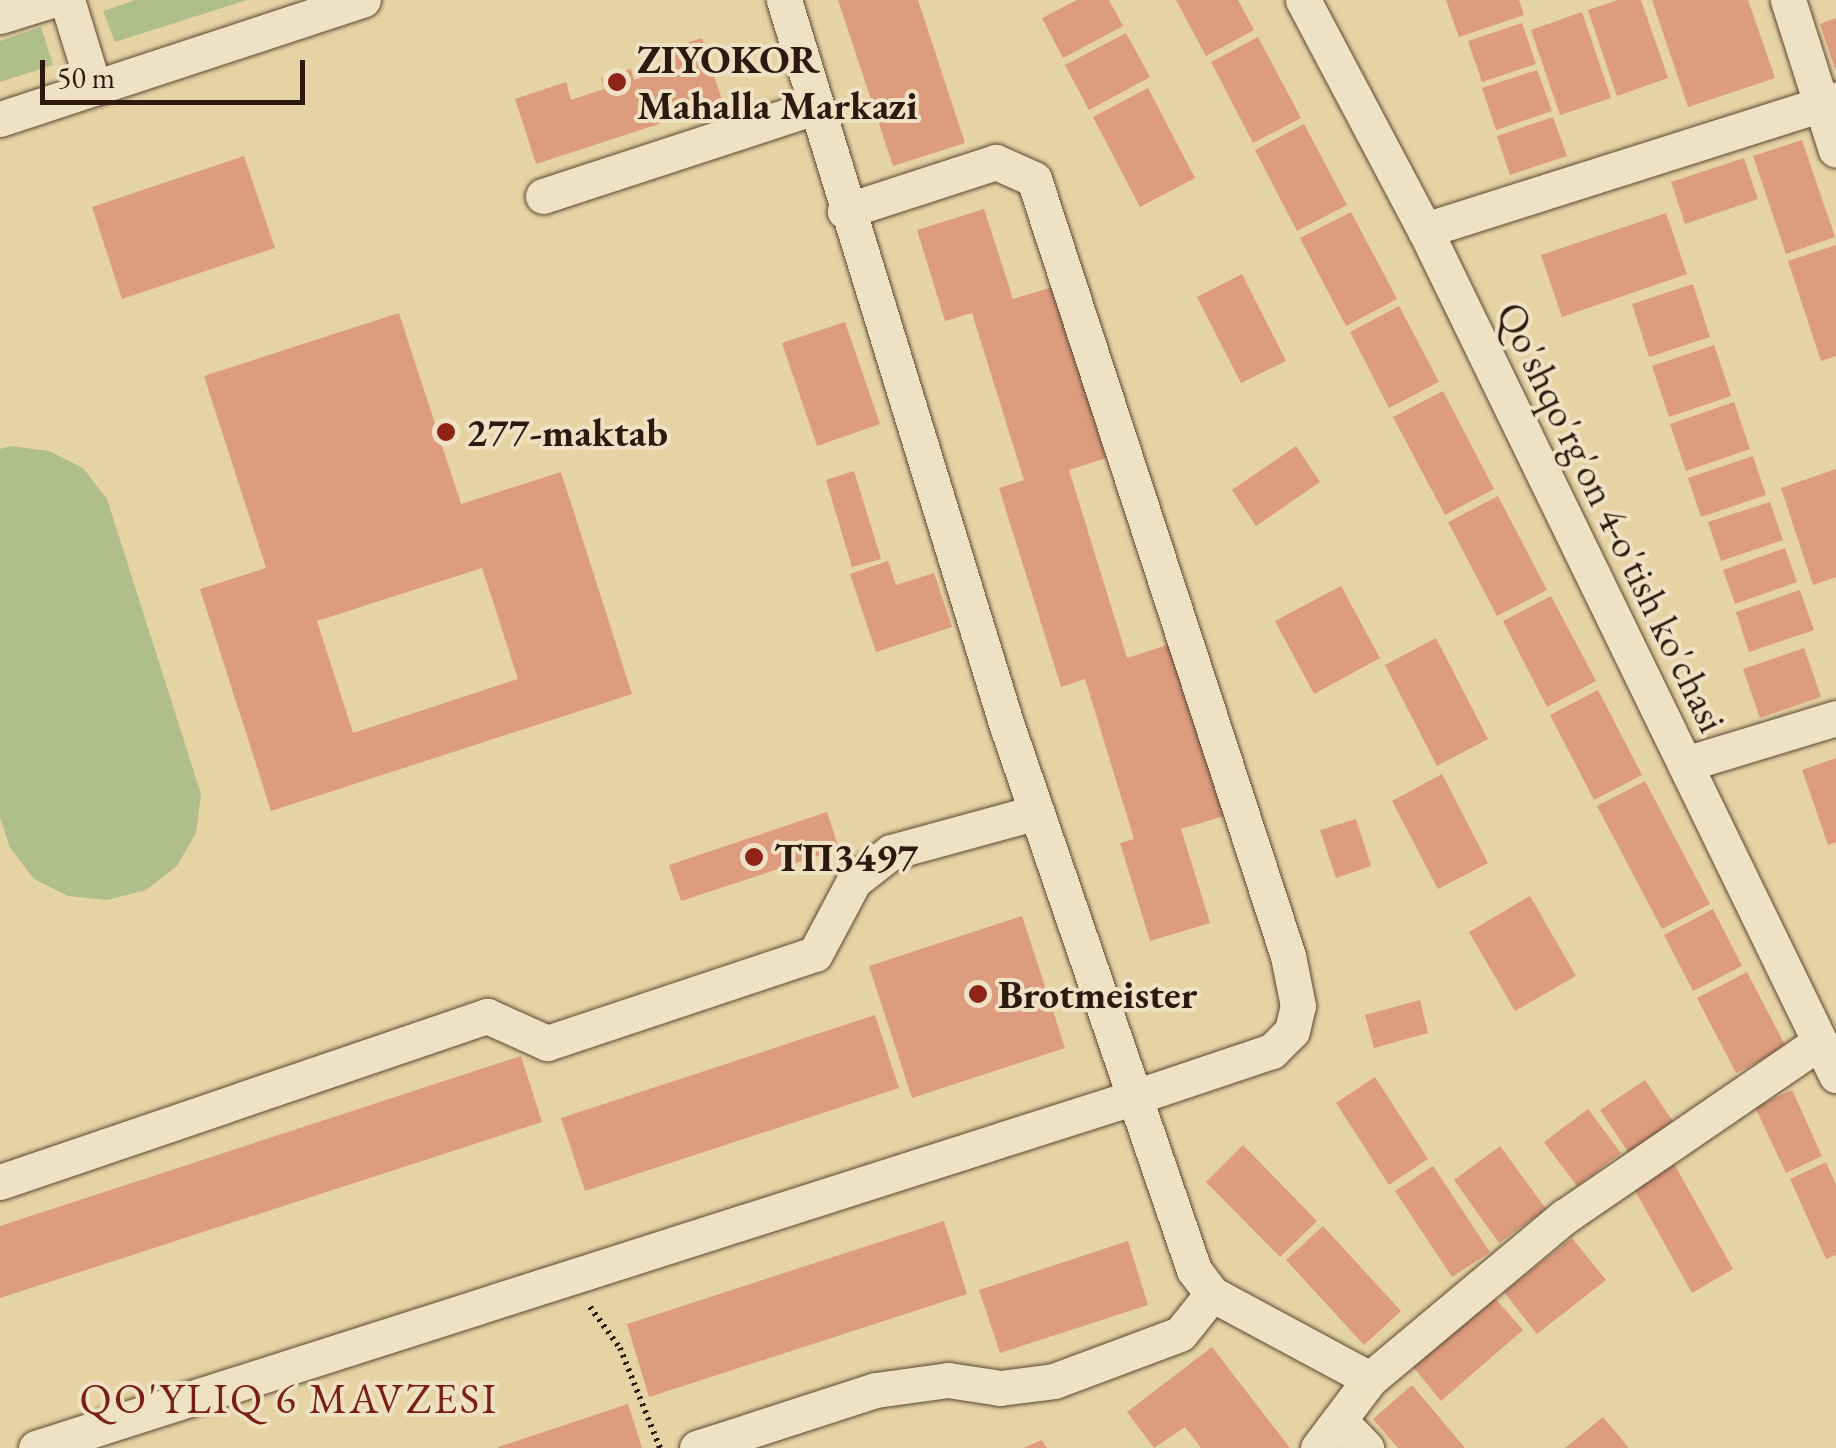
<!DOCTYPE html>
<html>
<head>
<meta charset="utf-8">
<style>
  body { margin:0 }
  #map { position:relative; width:1836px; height:1448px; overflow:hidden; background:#e6d3a4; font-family:"EB Garamond",serif }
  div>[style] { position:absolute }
  .green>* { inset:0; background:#afbe8a }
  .building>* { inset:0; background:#dc9c7d }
  .path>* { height:6px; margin-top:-3px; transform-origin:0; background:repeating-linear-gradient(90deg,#2d1a0f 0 2.5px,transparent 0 7.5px) }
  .roads { filter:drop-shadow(0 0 2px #5b4834) drop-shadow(0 0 2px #5b4834) }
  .minor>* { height:35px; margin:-17.5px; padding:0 17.5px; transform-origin:17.5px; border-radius:17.5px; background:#efe2c4 }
  .dots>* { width:28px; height:28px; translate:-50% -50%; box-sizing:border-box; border:5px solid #efe2c4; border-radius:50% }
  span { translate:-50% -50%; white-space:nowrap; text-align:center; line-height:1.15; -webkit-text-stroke:8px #efe2c4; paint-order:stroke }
  .poi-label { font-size:40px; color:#2d1a0f; font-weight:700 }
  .left { translate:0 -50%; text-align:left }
  .street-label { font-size:40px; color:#2d1a0f }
  .neighbourhood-label { font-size:42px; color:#7a1f14; letter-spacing:2.5px }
  .scale { position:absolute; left:40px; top:60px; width:265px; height:45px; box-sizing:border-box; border:5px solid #2d1a0f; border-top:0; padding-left:12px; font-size:30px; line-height:35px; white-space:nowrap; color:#2d1a0f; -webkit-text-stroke:8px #efe2c4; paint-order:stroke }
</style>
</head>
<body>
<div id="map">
  <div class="green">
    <i style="clip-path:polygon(135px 0,247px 0,115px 42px,103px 11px)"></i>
    <i style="clip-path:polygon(41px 27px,53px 65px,0 82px,0 41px)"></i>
    <i style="clip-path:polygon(10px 446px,49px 451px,83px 468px,107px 499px,201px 794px,196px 833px,177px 866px,146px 890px,107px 900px,68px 896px,34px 879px,10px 848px,0 817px,0 449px)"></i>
  </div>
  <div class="building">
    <i style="clip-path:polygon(838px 0,918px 0,965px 143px,893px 166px)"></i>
    <i style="clip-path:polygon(1077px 0,1109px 0,1123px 26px,1063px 58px,1042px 18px)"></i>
    <i style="clip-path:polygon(1176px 0,1238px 0,1254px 30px,1206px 56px)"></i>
    <i style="clip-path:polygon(1446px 0,1519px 0,1524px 15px,1459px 37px)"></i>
    <i style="clip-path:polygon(1618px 0,1641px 0,1668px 78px,1617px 96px,1588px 10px)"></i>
    <i style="clip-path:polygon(1652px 0,1748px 0,1775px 78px,1688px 107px)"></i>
    <i style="clip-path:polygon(1582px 12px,1611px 98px,1560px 115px,1531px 30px)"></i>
    <i style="clip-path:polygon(1836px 18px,1836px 69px,1835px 69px,1820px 24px)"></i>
    <i style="clip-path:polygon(1522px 23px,1536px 64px,1482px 82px,1468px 41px)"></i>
    <i style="clip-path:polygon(1126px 33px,1150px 77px,1089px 110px,1065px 65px)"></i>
    <i style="clip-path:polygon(1258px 37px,1301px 118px,1253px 143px,1211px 62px)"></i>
    <i style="clip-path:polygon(702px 38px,723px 103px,536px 164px,515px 99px,566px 82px,571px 100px,604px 89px,601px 78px,631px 69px,634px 80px,673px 67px,667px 49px)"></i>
    <i style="clip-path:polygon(1537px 70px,1552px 111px,1496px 130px,1482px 88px)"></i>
    <i style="clip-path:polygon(1148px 88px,1195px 178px,1140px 207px,1093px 117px)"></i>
    <i style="clip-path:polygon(1553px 117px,1567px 156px,1510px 175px,1497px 136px)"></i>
    <i style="clip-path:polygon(1304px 124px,1347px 205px,1297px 231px,1255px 150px)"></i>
    <i style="clip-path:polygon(1802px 140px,1835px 237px,1786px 254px,1753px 156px)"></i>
    <i style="clip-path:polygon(244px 156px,275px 248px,122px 299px,92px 207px)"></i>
    <i style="clip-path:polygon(1744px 158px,1758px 199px,1685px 224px,1671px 182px)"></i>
    <i style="clip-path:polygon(984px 209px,1013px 299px,1053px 287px,1106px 458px,1069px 470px,1127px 658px,1170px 644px,1224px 816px,1181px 829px,1210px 923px,1150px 941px,1120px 843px,1134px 839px,1085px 679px,1061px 687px,999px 488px,1024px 480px,972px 313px,945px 321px,917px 230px)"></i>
    <i style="clip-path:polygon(1351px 212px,1397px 299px,1346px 326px,1300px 238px)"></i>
    <i style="clip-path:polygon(1666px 213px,1687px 274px,1562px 317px,1541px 255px)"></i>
    <i style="clip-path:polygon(1836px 245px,1836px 356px,1821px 361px,1788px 261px)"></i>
    <i style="clip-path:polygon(1242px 274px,1286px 361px,1241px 383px,1197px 297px)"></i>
    <i style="clip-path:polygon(1693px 284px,1710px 337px,1649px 357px,1632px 304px)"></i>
    <i style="clip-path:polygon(1399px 306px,1439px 382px,1389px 408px,1350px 332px)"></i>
    <i style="clip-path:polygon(evenodd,399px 313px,461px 504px,561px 472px,632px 694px,271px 811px,200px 589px,266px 568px,204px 376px,399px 313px,482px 568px,518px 679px,353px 733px,317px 621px,482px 568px)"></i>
    <i style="clip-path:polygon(845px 322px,880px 424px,817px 446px,782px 343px)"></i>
    <i style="clip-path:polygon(1714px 345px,1731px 396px,1669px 417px,1652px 366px)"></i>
    <i style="clip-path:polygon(1443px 391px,1494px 489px,1445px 515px,1393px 417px)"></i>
    <i style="clip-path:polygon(1734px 402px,1750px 449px,1686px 471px,1670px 424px)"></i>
    <i style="clip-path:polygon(1296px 446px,1320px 482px,1256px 526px,1232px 490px)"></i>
    <i style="clip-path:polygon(1753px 456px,1766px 495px,1701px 517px,1688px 478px)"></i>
    <i style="clip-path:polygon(1836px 469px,1836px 577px,1813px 585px,1781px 488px)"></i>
    <i style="clip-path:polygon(854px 471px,881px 559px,852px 567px,826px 480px)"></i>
    <i style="clip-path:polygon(1498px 496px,1547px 590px,1497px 616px,1448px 522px)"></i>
    <i style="clip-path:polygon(1770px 502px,1783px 540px,1721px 561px,1708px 522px)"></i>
    <i style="clip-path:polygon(1785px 548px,1797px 582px,1735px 604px,1723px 570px)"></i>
    <i style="clip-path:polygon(888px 561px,896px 585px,934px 573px,952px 627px,876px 652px,850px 574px)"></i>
    <i style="clip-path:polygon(1341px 586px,1380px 658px,1314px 694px,1275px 621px)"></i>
    <i style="clip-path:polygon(1800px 590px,1814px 630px,1749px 652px,1736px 612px)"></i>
    <i style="clip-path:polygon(1551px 596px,1596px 681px,1547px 707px,1503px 621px)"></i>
    <i style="clip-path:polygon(1436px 638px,1488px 739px,1437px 766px,1385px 665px)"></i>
    <i style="clip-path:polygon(1804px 648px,1821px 697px,1760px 718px,1743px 669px)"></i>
    <i style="clip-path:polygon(1598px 690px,1642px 775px,1594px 800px,1550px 715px)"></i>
    <i style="clip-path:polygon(1836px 758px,1836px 842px,1828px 845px,1802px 770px)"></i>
    <i style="clip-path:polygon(1442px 774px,1488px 863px,1438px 889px,1392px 801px)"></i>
    <i style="clip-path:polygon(1645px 781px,1710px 904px,1662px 929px,1597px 806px)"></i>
    <i style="clip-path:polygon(827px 812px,839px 849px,681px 901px,669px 865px)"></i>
    <i style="clip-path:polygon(1356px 819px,1371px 866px,1336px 878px,1320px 830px)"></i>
    <i style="clip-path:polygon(1530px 896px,1576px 976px,1515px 1011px,1469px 932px)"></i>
    <i style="clip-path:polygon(1713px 909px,1742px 966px,1693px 991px,1664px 935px)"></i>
    <i style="clip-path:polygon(1022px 916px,1065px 1048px,912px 1098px,869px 966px)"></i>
    <i style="clip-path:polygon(1747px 972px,1786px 1047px,1736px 1073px,1697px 998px)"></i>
    <i style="clip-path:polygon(1420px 1000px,1428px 1033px,1374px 1048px,1365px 1015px)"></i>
    <i style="clip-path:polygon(875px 1015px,899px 1088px,585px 1191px,561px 1118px)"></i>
    <i style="clip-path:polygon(521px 1056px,542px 1122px,0 1298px,0 1226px)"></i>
    <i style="clip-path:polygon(1375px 1077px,1428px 1159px,1389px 1185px,1336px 1103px)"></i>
    <i style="clip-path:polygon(1645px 1080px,1674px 1123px,1629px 1153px,1600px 1110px)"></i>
    <i style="clip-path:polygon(1792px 1090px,1822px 1156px,1786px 1173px,1755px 1107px)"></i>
    <i style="clip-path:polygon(1588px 1109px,1621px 1153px,1577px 1186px,1544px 1142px)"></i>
    <i style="clip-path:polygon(1243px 1145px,1317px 1221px,1280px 1257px,1206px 1182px)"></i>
    <i style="clip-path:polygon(1500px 1146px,1546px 1209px,1499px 1243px,1454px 1180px)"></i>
    <i style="clip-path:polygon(1673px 1162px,1733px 1269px,1692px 1293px,1632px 1185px)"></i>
    <i style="clip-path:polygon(1826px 1162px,1836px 1185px,1836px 1255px,1826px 1259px,1790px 1179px)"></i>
    <i style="clip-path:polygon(1433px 1166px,1490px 1252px,1452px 1277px,1395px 1191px)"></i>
    <i style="clip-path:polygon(944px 1221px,967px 1294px,649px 1397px,627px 1324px)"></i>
    <i style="clip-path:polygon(1323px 1226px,1401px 1311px,1364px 1345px,1286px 1260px)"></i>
    <i style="clip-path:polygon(1572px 1238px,1606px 1280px,1537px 1334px,1504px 1292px)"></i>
    <i style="clip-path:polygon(1128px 1241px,1148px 1305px,1000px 1353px,979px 1290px)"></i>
    <i style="clip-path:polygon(1494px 1297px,1523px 1330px,1441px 1401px,1413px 1367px)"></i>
    <i style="clip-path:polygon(1212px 1347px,1290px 1448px,1201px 1448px,1185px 1427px,1154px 1448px,1127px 1412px)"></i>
    <i style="clip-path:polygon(1412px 1385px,1465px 1448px,1398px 1448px,1373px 1419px)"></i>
    <i style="clip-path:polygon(628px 1404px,642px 1448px,498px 1448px,498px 1447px)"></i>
    <i style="clip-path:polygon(1603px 1417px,1629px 1448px,1565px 1448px)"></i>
    <i style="clip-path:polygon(1042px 1440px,1047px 1448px,1023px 1448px)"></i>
  </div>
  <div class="path">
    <i style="left:590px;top:1307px;width:51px;rotate:53.8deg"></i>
    <i style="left:620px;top:1348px;width:108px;rotate:68.2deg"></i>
  </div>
  <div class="roads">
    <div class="minor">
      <i style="left:67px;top:0;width:92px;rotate:72.9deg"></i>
      <i style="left:784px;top:0;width:756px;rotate:72.93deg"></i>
      <i style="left:1006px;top:723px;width:578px;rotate:71.03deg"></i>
      <i style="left:1194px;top:1270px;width:30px;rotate:53deg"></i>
      <i style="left:1212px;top:1294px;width:179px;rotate:28.3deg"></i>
      <i style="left:1303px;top:0;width:260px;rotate:62.1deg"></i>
      <i style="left:1425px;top:230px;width:940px;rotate:64.06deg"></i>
      <i style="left:1788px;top:0;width:157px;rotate:72.3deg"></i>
      <i style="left:0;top:16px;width:54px;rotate:-17.1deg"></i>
      <i style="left:0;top:119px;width:382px;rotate:-18.2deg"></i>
      <i style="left:543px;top:196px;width:286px;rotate:-18.1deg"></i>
      <i style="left:1425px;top:230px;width:431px;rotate:-17.6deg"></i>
      <i style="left:1685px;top:764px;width:158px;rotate:-16.9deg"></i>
      <i style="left:0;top:1182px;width:515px;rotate:-18.82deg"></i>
      <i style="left:487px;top:1016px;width:66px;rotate:24.2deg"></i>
      <i style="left:547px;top:1043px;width:282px;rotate:-18.4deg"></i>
      <i style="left:815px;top:954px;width:83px;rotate:-61.9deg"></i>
      <i style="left:854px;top:881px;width:47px;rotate:-38.1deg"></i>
      <i style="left:891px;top:852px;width:151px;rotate:-15.3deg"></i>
      <i style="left:1342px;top:1423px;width:35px;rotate:46deg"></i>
      <i style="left:36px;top:1448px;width:1151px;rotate:-17.71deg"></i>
      <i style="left:1132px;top:1098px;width:148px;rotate:-18.6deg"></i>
      <i style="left:1272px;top:1051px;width:28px;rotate:-45deg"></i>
      <i style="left:1292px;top:1031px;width:26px;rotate:-77deg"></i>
      <i style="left:1298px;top:1006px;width:51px;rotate:-101.3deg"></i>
      <i style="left:1288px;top:956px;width:817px;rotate:-108.1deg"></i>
      <i style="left:1034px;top:179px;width:42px;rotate:-155.9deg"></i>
      <i style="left:996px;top:162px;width:159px;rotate:162deg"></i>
      <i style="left:697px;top:1448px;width:188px;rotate:-18deg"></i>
      <i style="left:876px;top:1390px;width:73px;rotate:-7.9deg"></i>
      <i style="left:948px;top:1380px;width:53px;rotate:8.7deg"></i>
      <i style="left:1000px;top:1388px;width:54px;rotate:-7.4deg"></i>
      <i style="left:1054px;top:1381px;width:134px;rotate:-20.5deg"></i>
      <i style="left:1180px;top:1334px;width:51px;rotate:-51.3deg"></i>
      <i style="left:1318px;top:1448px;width:86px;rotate:-53deg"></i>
      <i style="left:1370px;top:1379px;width:253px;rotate:-39.9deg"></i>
      <i style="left:1564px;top:1217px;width:310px;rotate:-34.4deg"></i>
    </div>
  </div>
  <div class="dots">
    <i style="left:617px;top:82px;background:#8f2418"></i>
    <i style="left:446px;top:432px;background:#8f2418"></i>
    <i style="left:754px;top:857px;background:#8f2418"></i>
    <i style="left:978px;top:994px;background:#8f2418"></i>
  </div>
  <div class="poi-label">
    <span class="left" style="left:637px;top:82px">ZIYOKOR<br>Mahalla Markazi</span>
    <span class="left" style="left:466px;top:432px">277-maktab</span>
    <span class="left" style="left:774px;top:857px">ТП3497</span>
    <span class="left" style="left:998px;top:994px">Brotmeister</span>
  </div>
  <div class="street-label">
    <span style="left:1612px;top:517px;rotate:64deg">Qo'shqo'rg'on 4-o'tish ko'chasi</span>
  </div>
  <div class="neighbourhood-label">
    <span style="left:289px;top:1399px">QO'YLIQ 6 MAVZESI</span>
  </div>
  <div class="scale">50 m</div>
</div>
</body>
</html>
